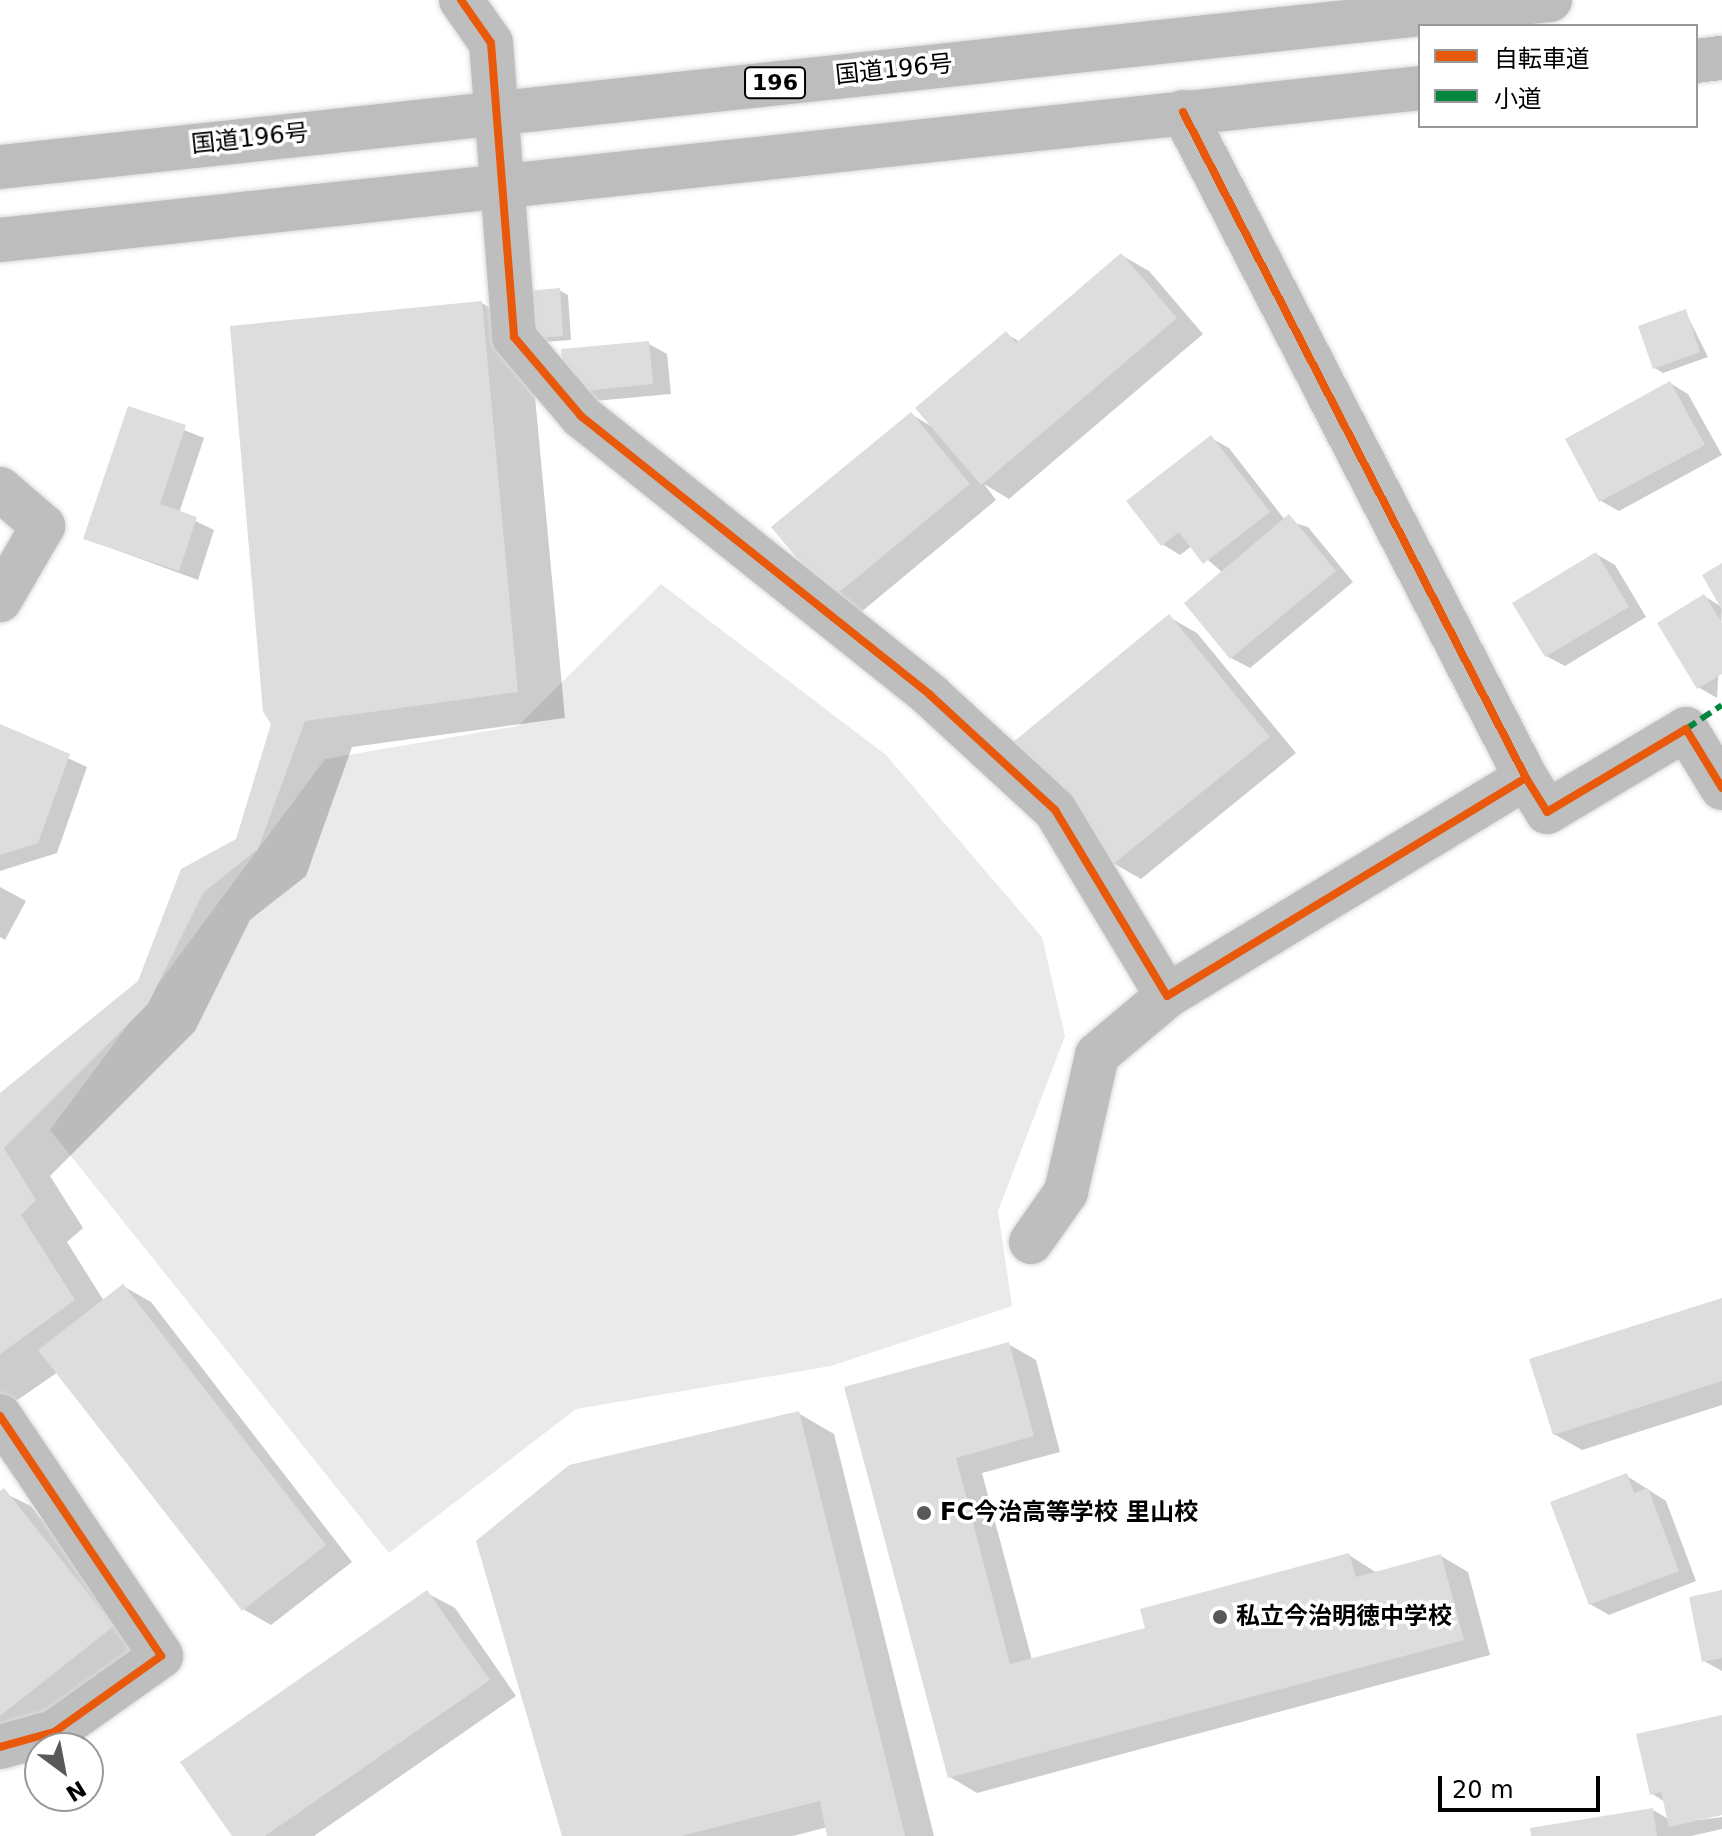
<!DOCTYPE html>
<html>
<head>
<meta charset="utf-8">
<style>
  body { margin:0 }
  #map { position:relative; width:1722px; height:1836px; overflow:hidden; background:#fff; font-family:"DejaVu Sans","Noto Sans JP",sans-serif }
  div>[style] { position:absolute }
  .green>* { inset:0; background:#eaeaea }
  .shadow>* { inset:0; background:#0003 }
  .building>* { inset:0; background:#ddd }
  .roads { filter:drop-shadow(0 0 2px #dbdbdb) drop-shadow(0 0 2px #dbdbdb) }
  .street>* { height:44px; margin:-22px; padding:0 22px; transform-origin:22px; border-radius:22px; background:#bebebe }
  .highway>* { height:44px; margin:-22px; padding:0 22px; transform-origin:22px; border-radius:22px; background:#bdbdbd }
  .quiet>* { height:6px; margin-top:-3px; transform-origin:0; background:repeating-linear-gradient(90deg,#00873e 0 12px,transparent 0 18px) }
  .cycleway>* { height:8px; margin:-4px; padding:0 4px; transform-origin:4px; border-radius:4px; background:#e8590c }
  .dots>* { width:22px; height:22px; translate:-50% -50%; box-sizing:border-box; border:4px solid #fff; border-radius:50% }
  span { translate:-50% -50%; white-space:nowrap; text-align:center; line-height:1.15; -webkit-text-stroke:7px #fff; paint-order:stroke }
  .shield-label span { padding:2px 6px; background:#fff; border:2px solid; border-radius:6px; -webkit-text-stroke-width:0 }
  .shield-label { font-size:22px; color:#000; font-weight:700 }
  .street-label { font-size:24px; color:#000 }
  .poi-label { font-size:24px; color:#000; font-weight:700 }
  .left { translate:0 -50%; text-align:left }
  .legend { position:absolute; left:1418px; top:24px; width:280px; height:104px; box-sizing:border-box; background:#fff; border:2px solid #999; margin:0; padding:10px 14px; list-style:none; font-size:24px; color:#000 }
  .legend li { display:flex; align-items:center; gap:16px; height:40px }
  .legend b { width:40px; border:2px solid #999 }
  .north { position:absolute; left:24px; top:1732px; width:80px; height:80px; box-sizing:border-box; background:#fff; border:2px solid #999; border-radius:50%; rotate:148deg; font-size:22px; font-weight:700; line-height:32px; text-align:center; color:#000 }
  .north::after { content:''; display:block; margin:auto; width:28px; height:36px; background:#595959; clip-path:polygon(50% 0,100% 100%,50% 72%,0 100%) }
  .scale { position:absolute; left:1438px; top:1776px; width:162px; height:36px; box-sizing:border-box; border:4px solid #000; border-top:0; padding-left:10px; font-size:24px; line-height:28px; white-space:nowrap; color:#000; -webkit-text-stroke:6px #fff; paint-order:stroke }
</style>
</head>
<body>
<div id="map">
  <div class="green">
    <i style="clip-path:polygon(661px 584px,886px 755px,1042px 937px,1065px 1036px,998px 1211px,1012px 1306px,831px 1366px,576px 1409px,389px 1553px,50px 1130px,325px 759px,518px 726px)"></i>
  </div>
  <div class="shadow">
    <i style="clip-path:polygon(1121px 255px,1149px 271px,1203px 334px,1009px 499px,984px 484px,996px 500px,860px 613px,833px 598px,911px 414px,934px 428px,1006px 334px,1020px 342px)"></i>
    <i style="clip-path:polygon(559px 290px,568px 295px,571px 340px,530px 343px,565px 718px,352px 747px,306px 876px,250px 920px,195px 1031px,50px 1176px,83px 1228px,67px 1242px,104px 1301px,123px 1286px,151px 1302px,352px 1562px,271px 1625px,243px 1609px,58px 1372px,0 1412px,0 1096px,139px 982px,238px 840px,482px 303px,519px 325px)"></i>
    <i style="clip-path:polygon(1685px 311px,1708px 357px,1663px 373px,1655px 368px)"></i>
    <i style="clip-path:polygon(649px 344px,667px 354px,671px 394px,584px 402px,566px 391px)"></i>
    <i style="clip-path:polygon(1670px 383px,1688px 394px,1722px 455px,1619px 511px,1601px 501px)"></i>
    <i style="clip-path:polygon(129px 408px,204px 438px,179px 513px,214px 530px,198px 580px,86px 539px)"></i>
    <i style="clip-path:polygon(1211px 438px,1229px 448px,1285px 520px,1308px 527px,1353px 582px,1250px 668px,1231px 658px,1223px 573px,1192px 546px,1180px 555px,1162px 544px)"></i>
    <i style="clip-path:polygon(1596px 554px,1615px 565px,1646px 617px,1565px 666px,1546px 656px)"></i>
    <i style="clip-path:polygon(1704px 596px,1722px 607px,1717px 698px,1698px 687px)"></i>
    <i style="clip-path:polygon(1169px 617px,1197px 633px,1296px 753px,1141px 879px,1113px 863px)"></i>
    <i style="clip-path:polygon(0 726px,87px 767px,57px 853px,0 871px)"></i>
    <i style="clip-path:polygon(0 887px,26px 901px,5px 940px,0 937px)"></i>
    <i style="clip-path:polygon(1722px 1300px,1722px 1405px,1582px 1450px,1554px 1434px)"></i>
    <i style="clip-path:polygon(1008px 1344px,1036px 1360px,1060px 1452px,982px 1473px,1032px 1660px,1147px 1629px,1349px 1555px,1377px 1573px,1441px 1556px,1468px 1572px,1490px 1655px,977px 1793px,950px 1777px,847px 1388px)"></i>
    <i style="clip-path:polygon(798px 1413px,834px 1434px,934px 1836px,829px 1836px,828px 1827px,793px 1836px,564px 1836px)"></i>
    <i style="clip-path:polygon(1627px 1476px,1666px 1501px,1696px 1581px,1609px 1615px,1590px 1604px)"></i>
    <i style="clip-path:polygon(0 1491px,31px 1506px,140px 1642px,0 1753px)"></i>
    <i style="clip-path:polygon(1722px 1592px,1722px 1671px,1704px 1661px)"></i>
    <i style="clip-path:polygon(427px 1593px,455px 1608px,516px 1696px,314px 1836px,234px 1836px)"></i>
    <i style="clip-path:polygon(1722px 1717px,1722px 1813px,1684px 1822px,1722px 1817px,1722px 1829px,1691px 1836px,1533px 1836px,1653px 1810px,1670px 1820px,1665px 1802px,1651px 1793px)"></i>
  </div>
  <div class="building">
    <i style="clip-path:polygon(1121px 253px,1177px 318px,981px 485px,915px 408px,1006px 331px,1016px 343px)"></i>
    <i style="clip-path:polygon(560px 288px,563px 336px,518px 340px,515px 292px)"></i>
    <i style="clip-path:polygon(482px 301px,518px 692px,305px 721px,258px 849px,203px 893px,148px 1004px,4px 1148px,36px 1200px,21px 1215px,75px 1300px,0 1354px,0 1093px,138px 981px,181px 869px,236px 839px,271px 724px,263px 712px,230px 326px)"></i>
    <i style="clip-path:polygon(1686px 309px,1700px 352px,1653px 369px,1638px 326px)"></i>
    <i style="clip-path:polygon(649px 341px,653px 384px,564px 393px,561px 349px)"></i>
    <i style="clip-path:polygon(1670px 381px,1705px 445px,1599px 502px,1565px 439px)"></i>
    <i style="clip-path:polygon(128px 406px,186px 425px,160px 504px,197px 517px,179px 571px,83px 539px)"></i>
    <i style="clip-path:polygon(911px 412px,970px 484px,831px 599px,771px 527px)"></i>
    <i style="clip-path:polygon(1211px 435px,1270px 512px,1203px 564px,1179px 532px,1161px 546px,1126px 501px)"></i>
    <i style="clip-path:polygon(1289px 514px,1336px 571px,1230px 659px,1184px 603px)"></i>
    <i style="clip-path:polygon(1596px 552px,1629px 607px,1545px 657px,1512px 603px)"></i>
    <i style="clip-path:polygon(1722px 563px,1722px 610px,1702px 575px)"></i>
    <i style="clip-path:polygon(1704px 594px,1722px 623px,1722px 674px,1697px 689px,1657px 623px)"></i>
    <i style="clip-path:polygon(1169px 614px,1270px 737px,1112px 865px,1012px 743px)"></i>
    <i style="clip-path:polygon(0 724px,70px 754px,38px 843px,0 855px)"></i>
    <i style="clip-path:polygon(123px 1284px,326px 1545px,242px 1611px,38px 1350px)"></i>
    <i style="clip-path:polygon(1722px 1298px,1722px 1381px,1553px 1435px,1529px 1359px)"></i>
    <i style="clip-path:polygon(1009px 1342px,1034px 1436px,956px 1458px,1010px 1664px,1145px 1628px,1140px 1609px,1349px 1553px,1356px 1577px,1441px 1554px,1464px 1640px,948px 1778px,844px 1387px)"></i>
    <i style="clip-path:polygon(799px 1411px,905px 1836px,827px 1836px,820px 1801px,681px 1836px,562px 1836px,476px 1541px,569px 1465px)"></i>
    <i style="clip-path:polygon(1627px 1473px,1634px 1493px,1648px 1488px,1679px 1571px,1589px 1605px,1550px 1502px)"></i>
    <i style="clip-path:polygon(4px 1488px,114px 1626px,0 1716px,0 1491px)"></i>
    <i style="clip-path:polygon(427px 1590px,490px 1680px,265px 1836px,232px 1836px,180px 1762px)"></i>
    <i style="clip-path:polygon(1722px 1590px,1722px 1658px,1702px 1662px,1689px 1597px)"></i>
    <i style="clip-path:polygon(1722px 1715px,1722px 1815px,1669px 1827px,1661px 1792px,1650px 1795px,1636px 1734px)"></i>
    <i style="clip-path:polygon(1653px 1808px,1657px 1836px,1531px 1836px,1530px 1828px)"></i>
  </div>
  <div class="roads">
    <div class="street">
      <i style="left:461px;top:0;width:52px;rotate:55.1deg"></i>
      <i style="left:491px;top:43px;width:295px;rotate:85.5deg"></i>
      <i style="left:514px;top:337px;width:104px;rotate:49.7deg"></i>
      <i style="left:581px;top:416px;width:447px;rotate:38.6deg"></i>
      <i style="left:930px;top:695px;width:170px;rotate:42.6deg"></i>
      <i style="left:1055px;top:810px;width:217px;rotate:58.9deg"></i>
      <i style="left:1167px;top:996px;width:420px;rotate:-31.3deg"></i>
      <i style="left:1526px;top:778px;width:40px;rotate:58deg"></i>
      <i style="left:1547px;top:812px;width:162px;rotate:-30.8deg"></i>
      <i style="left:1686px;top:729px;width:69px;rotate:58.6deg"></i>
      <i style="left:1183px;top:112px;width:749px;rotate:62.75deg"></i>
      <i style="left:0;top:489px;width:57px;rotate:40.7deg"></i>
      <i style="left:43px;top:526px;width:86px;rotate:120.2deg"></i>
      <i style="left:1031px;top:1242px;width:61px;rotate:-55deg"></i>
      <i style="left:1066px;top:1192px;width:140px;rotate:-77.2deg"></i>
      <i style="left:1097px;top:1055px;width:92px;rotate:-40.1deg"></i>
      <i style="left:0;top:1416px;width:289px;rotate:56.1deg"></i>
      <i style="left:161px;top:1656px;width:131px;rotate:144.6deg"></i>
      <i style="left:54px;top:1732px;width:56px;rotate:164.5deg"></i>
    </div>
    <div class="highway">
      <i style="left:1696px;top:61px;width:26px;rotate:-7deg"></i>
      <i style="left:0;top:167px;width:1559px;rotate:-6.15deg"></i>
      <i style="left:0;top:240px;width:1428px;rotate:-6.11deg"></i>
    </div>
  </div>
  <div class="quiet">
    <i style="left:1686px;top:729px;width:43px;rotate:-33.7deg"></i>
  </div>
  <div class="cycleway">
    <i style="left:461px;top:0;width:52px;rotate:55.1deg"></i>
    <i style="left:491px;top:43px;width:295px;rotate:85.5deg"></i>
    <i style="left:514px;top:337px;width:104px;rotate:49.7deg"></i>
    <i style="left:581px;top:416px;width:447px;rotate:38.6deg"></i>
    <i style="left:930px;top:695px;width:170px;rotate:42.6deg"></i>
    <i style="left:1055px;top:810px;width:217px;rotate:58.9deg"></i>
    <i style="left:1167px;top:996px;width:420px;rotate:-31.3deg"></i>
    <i style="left:1526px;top:778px;width:40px;rotate:58deg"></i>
    <i style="left:1547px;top:812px;width:162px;rotate:-30.8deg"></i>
    <i style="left:1686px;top:729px;width:69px;rotate:58.6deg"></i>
    <i style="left:1183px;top:112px;width:749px;rotate:62.75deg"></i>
    <i style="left:0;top:1416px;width:289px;rotate:56.1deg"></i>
    <i style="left:161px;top:1656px;width:131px;rotate:144.6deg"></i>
    <i style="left:54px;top:1732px;width:56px;rotate:164.5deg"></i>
  </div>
  <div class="dots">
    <i style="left:924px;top:1513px;background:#595959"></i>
    <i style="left:1220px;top:1617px;background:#595959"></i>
  </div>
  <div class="shield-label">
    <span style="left:775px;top:83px">196</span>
  </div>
  <div class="street-label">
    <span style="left:894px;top:70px;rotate:-6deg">国道196号</span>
    <span style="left:250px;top:139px;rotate:-6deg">国道196号</span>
  </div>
  <div class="poi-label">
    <span class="left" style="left:940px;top:1513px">FC今治高等学校 里山校</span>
    <span class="left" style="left:1236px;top:1617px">私立今治明徳中学校</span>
  </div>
  <ul class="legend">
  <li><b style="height:10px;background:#e8590c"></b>自転車道</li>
  <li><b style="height:10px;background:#00873e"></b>小道</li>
  </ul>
  <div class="north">N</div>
  <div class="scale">20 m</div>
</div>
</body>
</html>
